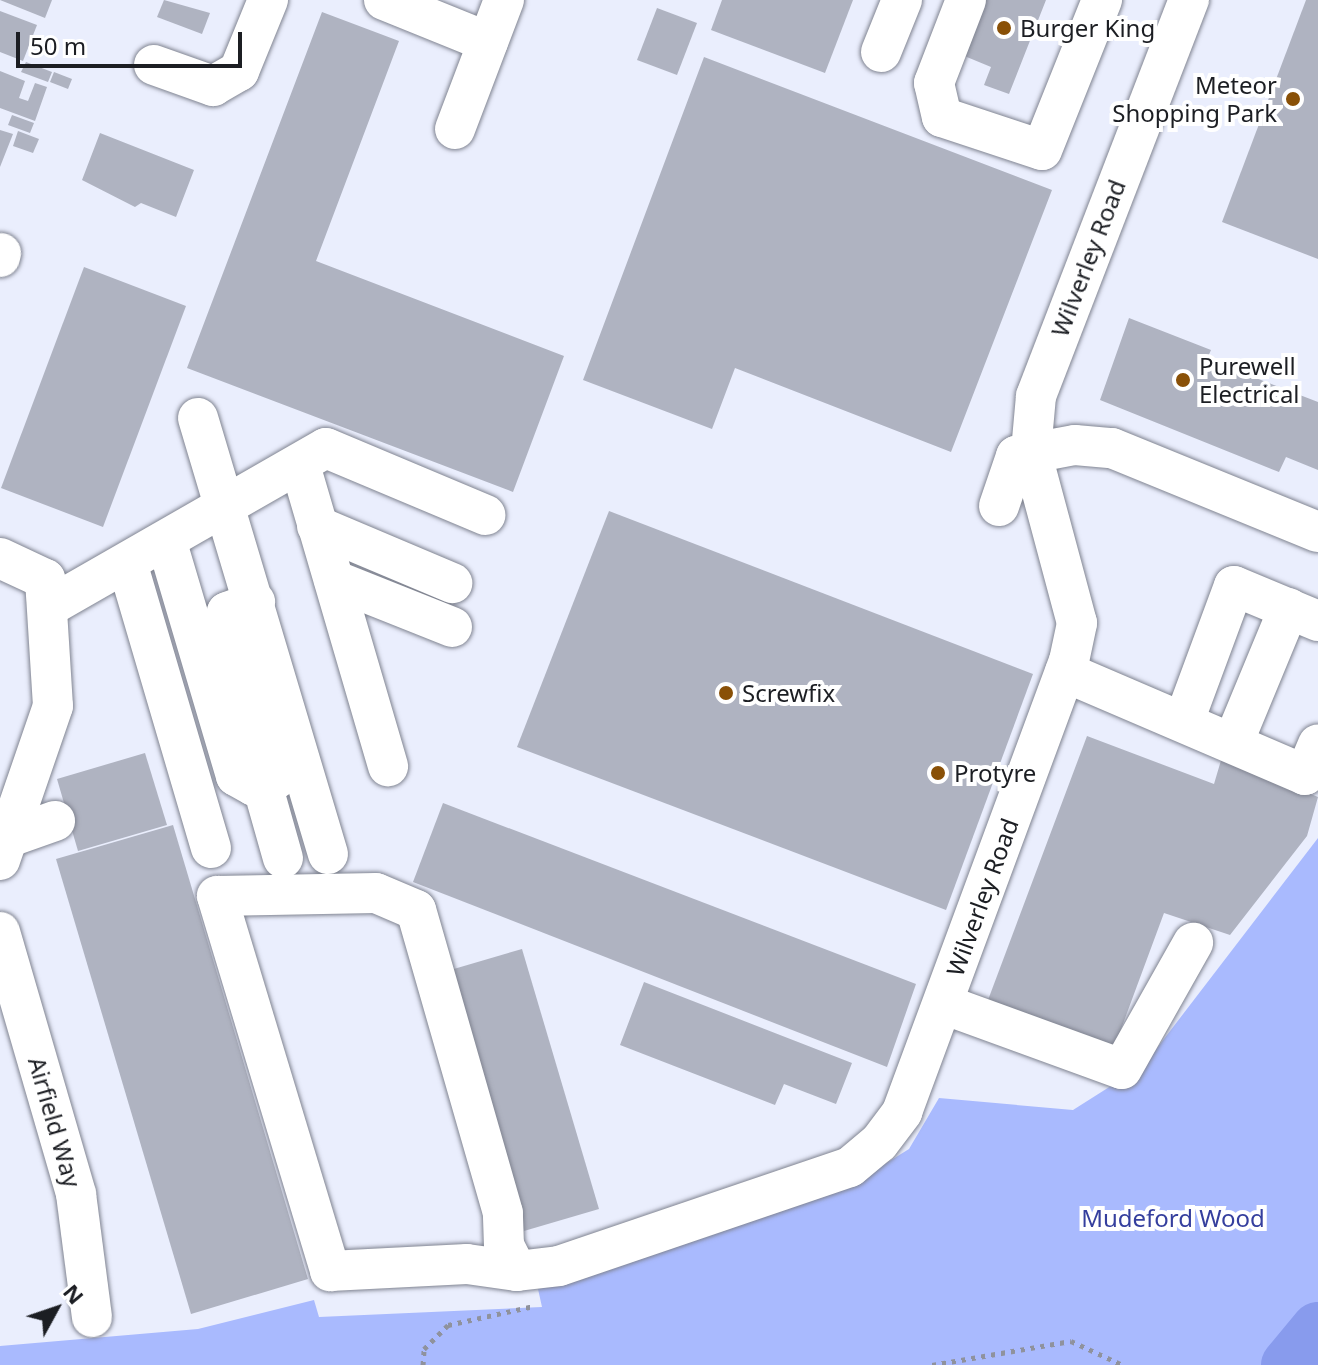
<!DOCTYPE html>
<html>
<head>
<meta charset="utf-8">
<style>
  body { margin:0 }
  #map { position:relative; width:1318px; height:1365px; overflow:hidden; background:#eaeefd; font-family:"Noto Sans",sans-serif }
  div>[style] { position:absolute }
  .forest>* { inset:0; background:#a9bafe }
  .river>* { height:54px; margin:-27px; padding:0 27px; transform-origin:27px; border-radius:27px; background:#889bed }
  .building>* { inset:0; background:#afb3c1 }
  .path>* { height:5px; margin-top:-2.5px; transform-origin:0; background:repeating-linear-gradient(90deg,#8f929d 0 4px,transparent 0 10px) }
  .roads { filter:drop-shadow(0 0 2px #808491) drop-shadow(0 0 2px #808491) }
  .minor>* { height:40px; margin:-20px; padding:0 20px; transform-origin:20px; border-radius:20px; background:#fff }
  .dots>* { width:22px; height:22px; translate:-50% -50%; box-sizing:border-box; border:4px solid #fff; border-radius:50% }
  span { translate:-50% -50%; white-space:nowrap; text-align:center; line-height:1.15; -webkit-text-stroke:8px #fff; paint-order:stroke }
  .poi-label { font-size:24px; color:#1c1e23 }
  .left { translate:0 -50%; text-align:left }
  .right { translate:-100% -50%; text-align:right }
  .street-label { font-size:24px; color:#1c1e23 }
  .park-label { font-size:24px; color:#353f9e }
  .north { position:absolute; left:16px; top:1269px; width:80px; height:80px; -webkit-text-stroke:6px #fff; paint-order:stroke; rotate:50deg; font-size:22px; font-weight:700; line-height:32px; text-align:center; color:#1c1e23 }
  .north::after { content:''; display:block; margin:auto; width:28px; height:36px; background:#1c1e23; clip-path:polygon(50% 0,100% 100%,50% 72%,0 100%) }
  .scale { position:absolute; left:16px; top:32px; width:226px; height:36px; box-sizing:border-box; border:4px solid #1c1e23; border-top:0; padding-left:10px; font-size:24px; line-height:28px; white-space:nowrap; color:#1c1e23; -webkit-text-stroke:6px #fff; paint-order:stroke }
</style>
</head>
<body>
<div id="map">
  <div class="forest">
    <i style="clip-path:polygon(1318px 838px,1318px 1365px,0 1365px,0 1346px,198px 1329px,314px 1300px,319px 1317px,542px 1307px,538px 1289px,856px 1182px,909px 1149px,939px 1098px,1073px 1110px,1144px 1065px)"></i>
  </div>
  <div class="river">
    <i style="left:1288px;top:1365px;width:47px;rotate:-50.2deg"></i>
  </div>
  <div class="building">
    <i style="clip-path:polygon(0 0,52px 0,45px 18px)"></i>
    <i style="clip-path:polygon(164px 0,210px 13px,202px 34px,157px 17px)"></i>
    <i style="clip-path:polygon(722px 0,853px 0,825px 73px,711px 30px)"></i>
    <i style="clip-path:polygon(984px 0,1046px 0,1009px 94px,984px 85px,991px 67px,962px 55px)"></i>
    <i style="clip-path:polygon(1306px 0,1318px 0,1318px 259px,1222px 222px)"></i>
    <i style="clip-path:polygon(657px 8px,697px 23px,677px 75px,637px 60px)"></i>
    <i style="clip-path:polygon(0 11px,37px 25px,23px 61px,0 52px)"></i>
    <i style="clip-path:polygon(322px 12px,399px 41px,316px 261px,564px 356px,513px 492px,187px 368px)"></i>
    <i style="clip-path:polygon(704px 57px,1052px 190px,951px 452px,735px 368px,712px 429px,583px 380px)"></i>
    <i style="clip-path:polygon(26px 62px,52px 72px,48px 82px,21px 72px)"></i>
    <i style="clip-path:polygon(0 71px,25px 81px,19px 98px,28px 101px,35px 83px,47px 87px,35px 121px,0 108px)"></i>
    <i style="clip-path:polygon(54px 72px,72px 79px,68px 89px,50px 82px)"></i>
    <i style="clip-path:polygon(12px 115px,34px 123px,30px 133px,8px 125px)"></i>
    <i style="clip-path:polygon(0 130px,13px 134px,0 167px)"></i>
    <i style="clip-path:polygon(18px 131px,39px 139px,33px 153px,13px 146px)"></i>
    <i style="clip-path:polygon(100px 133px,194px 170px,176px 217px,141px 203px,135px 207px,82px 180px)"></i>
    <i style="clip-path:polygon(84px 267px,186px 306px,103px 527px,1px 488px)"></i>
    <i style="clip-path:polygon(1129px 318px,1211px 350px,1207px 359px,1318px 402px,1318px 470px,1286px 457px,1279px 472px,1100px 400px)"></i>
    <i style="clip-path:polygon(609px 511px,1033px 674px,946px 910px,517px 747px)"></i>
    <i style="clip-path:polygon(1087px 736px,1214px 784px,1222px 757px,1318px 797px,1307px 836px,1230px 935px,1164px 913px,1114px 1048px,988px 1000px)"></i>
    <i style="clip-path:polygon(145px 753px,167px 825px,78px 851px,57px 779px)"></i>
    <i style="clip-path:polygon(443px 803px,916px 984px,887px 1067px,413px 882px)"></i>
    <i style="clip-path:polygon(173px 825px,308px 1279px,191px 1314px,56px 859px)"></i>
    <i style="clip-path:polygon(522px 949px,599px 1209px,524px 1231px,447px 971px)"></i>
    <i style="clip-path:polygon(644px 982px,852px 1063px,836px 1104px,784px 1084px,775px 1105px,620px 1045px)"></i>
  </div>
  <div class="path">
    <i style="left:423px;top:1365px;width:16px;rotate:-86deg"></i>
    <i style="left:424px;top:1349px;width:34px;rotate:-45deg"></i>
    <i style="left:448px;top:1325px;width:88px;rotate:-12.5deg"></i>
    <i style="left:932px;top:1365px;width:141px;rotate:-9.8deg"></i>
    <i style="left:1071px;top:1341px;width:57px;rotate:24.8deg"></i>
  </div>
  <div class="roads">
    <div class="minor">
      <i style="left:384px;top:0;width:112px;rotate:22deg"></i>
      <i style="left:966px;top:0;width:89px;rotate:111.1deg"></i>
      <i style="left:934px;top:83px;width:35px;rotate:77deg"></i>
      <i style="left:942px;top:117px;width:105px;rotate:18.3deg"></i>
      <i style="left:1042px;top:150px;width:162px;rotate:-68.2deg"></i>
      <i style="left:881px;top:52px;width:56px;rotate:-68deg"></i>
      <i style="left:154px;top:65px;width:63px;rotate:19.6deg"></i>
      <i style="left:213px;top:86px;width:30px;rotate:-30deg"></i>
      <i style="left:239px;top:71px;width:77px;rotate:-67.8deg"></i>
      <i style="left:455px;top:129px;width:138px;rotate:-69.2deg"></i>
      <i style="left:0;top:257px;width:4px;rotate:-76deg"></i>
      <i style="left:198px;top:418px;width:455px;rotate:73.4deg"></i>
      <i style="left:300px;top:465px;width:314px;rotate:73.7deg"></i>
      <i style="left:999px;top:506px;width:53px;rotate:-71.2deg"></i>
      <i style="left:1016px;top:456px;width:60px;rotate:-10.6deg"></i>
      <i style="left:1075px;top:445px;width:37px;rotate:5deg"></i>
      <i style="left:1112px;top:448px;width:222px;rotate:22.2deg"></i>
      <i style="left:317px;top:526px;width:147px;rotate:22.9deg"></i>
      <i style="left:167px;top:543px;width:243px;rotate:73.5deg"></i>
      <i style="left:236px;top:776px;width:21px;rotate:29deg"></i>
      <i style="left:254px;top:786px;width:23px;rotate:-18deg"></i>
      <i style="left:276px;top:779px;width:174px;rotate:-106.4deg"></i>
      <i style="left:227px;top:612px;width:30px;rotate:-20deg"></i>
      <i style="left:0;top:558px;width:50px;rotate:25deg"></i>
      <i style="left:45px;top:579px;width:127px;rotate:86.4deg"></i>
      <i style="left:53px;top:706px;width:163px;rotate:109deg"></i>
      <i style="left:128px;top:566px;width:294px;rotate:73.6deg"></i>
      <i style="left:334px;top:580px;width:127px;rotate:21.7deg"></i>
      <i style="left:50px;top:606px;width:318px;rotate:-29.8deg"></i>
      <i style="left:326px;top:448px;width:173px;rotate:22.8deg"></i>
      <i style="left:1065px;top:672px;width:261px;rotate:23.2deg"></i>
      <i style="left:1305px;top:775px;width:33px;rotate:-67deg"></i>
      <i style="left:1184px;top:721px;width:144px;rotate:-69.7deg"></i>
      <i style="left:1234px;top:586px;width:91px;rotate:22.6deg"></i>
      <i style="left:1233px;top:743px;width:146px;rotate:-67.5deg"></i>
      <i style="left:262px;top:784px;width:77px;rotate:74.2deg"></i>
      <i style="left:7px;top:838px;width:51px;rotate:-19.5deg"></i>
      <i style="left:0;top:932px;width:273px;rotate:73.8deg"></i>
      <i style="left:76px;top:1194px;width:124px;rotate:82.6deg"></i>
      <i style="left:943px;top:1004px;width:190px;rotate:20deg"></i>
      <i style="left:1122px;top:1069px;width:145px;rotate:-60.6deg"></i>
      <i style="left:517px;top:1271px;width:28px;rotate:-117deg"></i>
      <i style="left:504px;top:1246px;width:33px;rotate:-92deg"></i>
      <i style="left:503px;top:1213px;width:315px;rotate:-106deg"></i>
      <i style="left:416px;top:910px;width:43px;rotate:-157deg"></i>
      <i style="left:376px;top:893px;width:159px;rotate:178.9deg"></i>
      <i style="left:217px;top:896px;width:392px;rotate:73.2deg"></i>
      <i style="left:330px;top:1271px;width:137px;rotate:-2.9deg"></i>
      <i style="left:467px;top:1264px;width:50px;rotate:8deg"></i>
      <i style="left:517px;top:1271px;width:42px;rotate:-6.8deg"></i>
      <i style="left:559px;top:1266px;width:307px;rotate:-18.8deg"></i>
      <i style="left:850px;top:1167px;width:38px;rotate:-40deg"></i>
      <i style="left:879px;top:1143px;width:39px;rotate:-53deg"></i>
      <i style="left:902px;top:1112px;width:481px;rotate:-69.7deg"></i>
      <i style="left:1069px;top:661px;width:39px;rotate:-78deg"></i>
      <i style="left:1077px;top:623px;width:178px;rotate:-105deg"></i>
      <i style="left:1031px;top:451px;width:55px;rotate:-84.8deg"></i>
      <i style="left:1036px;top:396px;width:425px;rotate:-68.9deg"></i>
    </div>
  </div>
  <div class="dots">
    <i style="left:1004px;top:28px;background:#895007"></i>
    <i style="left:1293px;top:99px;background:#895007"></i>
    <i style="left:1183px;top:380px;background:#895007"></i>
    <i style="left:726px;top:693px;background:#895007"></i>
    <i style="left:938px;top:773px;background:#895007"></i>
  </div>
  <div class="poi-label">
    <span class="left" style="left:1020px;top:28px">Burger King</span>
    <span class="right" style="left:1277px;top:99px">Meteor<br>Shopping Park</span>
    <span class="left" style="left:1199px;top:380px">Purewell<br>Electrical</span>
    <span class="left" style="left:742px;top:693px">Screwfix</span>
    <span class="left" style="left:954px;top:773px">Protyre</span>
  </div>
  <div class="street-label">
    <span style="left:1088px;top:258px;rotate:-69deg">Wilverley Road</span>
    <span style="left:982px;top:897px;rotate:-70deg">Wilverley Road</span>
    <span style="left:55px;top:1122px;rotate:74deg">Airfield Way</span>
  </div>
  <div class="park-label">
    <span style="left:1173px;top:1218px">Mudeford Wood</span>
  </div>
  <div class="north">N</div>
  <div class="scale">50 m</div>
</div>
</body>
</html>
